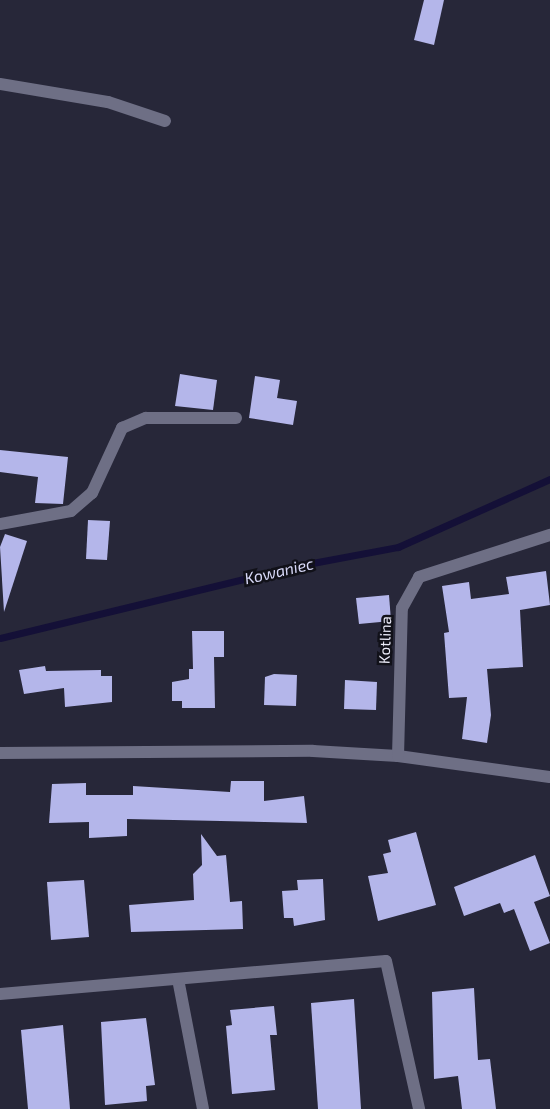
<!DOCTYPE html>
<html>
<head>
<meta charset="utf-8">
<style>
  body { margin:0 }
  #map { position:relative; width:550px; height:1109px; overflow:hidden; background:#272739; font-family:"Exo 2",sans-serif }
  div>[style] { position:absolute }
  .stream>* { height:7px; margin:-3.5px; padding:0 3.5px; transform-origin:3.5px; border-radius:3.5px; background:#141037 }
  .building>* { inset:0; background:#b4b6ea }
  .minor>* { height:12px; margin:-6px; padding:0 6px; transform-origin:6px; border-radius:6px; background:#6e6f85 }
  span { translate:-50% -50%; white-space:nowrap; text-align:center; line-height:1.15; -webkit-text-stroke:5px #111119; paint-order:stroke }
  .street-label { font-size:15px; color:#ebebf8 }
  .water-label { font-size:16px; color:#d8d9f8; font-style:italic }
</style>
</head>
<body>
<div id="map">
  <div class="stream">
    <i style="left:0;top:638px;width:316px;rotate:-13.6deg"></i>
    <i style="left:307px;top:564px;width:93px;rotate:-10.6deg"></i>
    <i style="left:398px;top:547px;width:167px;rotate:-24.1deg"></i>
  </div>
  <div class="building">
    <i style="clip-path:polygon(424px 0,444px 0,434px 45px,414px 40px)"></i>
    <i style="clip-path:polygon(180px 374px,217px 380px,213px 410px,175px 406px)"></i>
    <i style="clip-path:polygon(255px 376px,280px 380px,277px 398px,297px 401px,293px 425px,249px 418px)"></i>
    <i style="clip-path:polygon(0 450px,68px 457px,63px 504px,35px 503px,38px 477px,0 472px)"></i>
    <i style="clip-path:polygon(88px 520px,110px 521px,107px 560px,86px 559px)"></i>
    <i style="clip-path:polygon(5px 534px,27px 541px,4px 612px,0 547px)"></i>
    <i style="clip-path:polygon(546px 571px,550px 605px,520px 610px,523px 667px,487px 669px,491px 715px,487px 743px,462px 739px,467px 697px,449px 698px,444px 633px,449px 632px,442px 586px,469px 582px,471px 599px,509px 594px,506px 577px)"></i>
    <i style="clip-path:polygon(389px 595px,391px 621px,359px 624px,356px 598px)"></i>
    <i style="clip-path:polygon(192px 631px,224px 631px,224px 657px,214px 657px,215px 708px,182px 708px,182px 701px,172px 701px,172px 682px,189px 679px,189px 669px,193px 669px)"></i>
    <i style="clip-path:polygon(45px 666px,46px 671px,101px 670px,101px 676px,112px 676px,112px 702px,65px 707px,64px 688px,24px 694px,19px 670px)"></i>
    <i style="clip-path:polygon(274px 674px,297px 675px,296px 706px,264px 705px,265px 677px)"></i>
    <i style="clip-path:polygon(345px 680px,377px 682px,376px 710px,344px 709px)"></i>
    <i style="clip-path:polygon(231px 781px,264px 781px,264px 801px,304px 796px,307px 823px,127px 819px,127px 836px,89px 838px,89px 822px,49px 823px,52px 784px,86px 783px,86px 795px,133px 795px,133px 786px,230px 792px)"></i>
    <i style="clip-path:polygon(416px 832px,436px 905px,378px 921px,368px 876px,388px 873px,383px 854px,391px 852px,388px 840px)"></i>
    <i style="clip-path:polygon(201px 834px,217px 856px,226px 855px,230px 902px,242px 901px,243px 929px,131px 932px,129px 905px,194px 900px,193px 874px,202px 865px)"></i>
    <i style="clip-path:polygon(535px 855px,550px 896px,534px 902px,550px 943px,530px 951px,514px 909px,504px 913px,500px 903px,464px 916px,454px 887px)"></i>
    <i style="clip-path:polygon(323px 879px,325px 920px,294px 926px,293px 918px,284px 918px,282px 891px,298px 890px,297px 880px)"></i>
    <i style="clip-path:polygon(84px 880px,89px 937px,51px 940px,47px 882px)"></i>
    <i style="clip-path:polygon(474px 988px,478px 1060px,490px 1059px,496px 1109px,462px 1109px,458px 1076px,434px 1079px,432px 992px)"></i>
    <i style="clip-path:polygon(354px 999px,361px 1109px,318px 1109px,311px 1003px)"></i>
    <i style="clip-path:polygon(274px 1006px,277px 1035px,270px 1035px,275px 1090px,232px 1094px,226px 1026px,232px 1025px,230px 1010px)"></i>
    <i style="clip-path:polygon(146px 1018px,155px 1085px,146px 1086px,147px 1101px,105px 1105px,101px 1022px)"></i>
    <i style="clip-path:polygon(63px 1025px,70px 1109px,28px 1109px,21px 1030px)"></i>
  </div>
  <div class="minor">
    <i style="left:0;top:84px;width:109px;rotate:9.5deg"></i>
    <i style="left:108px;top:102px;width:60px;rotate:18.4deg"></i>
    <i style="left:0;top:524px;width:72px;rotate:-10.4deg"></i>
    <i style="left:71px;top:511px;width:28px;rotate:-41deg"></i>
    <i style="left:92px;top:493px;width:72px;rotate:-65.2deg"></i>
    <i style="left:122px;top:428px;width:26px;rotate:-23deg"></i>
    <i style="left:146px;top:418px;width:90px"></i>
    <i style="left:0;top:753px;width:313px;rotate:-0.4deg"></i>
    <i style="left:313px;top:751px;width:85px;rotate:3.4deg"></i>
    <i style="left:398px;top:756px;width:153px;rotate:7.9deg"></i>
    <i style="left:398px;top:756px;width:148px;rotate:-88.5deg"></i>
    <i style="left:402px;top:608px;width:35px;rotate:-61deg"></i>
    <i style="left:419px;top:577px;width:138px;rotate:-17.8deg"></i>
    <i style="left:178px;top:979px;width:132px;rotate:79.1deg"></i>
    <i style="left:0;top:994px;width:387px;rotate:-4.9deg"></i>
    <i style="left:386px;top:961px;width:152px;rotate:77.4deg"></i>
  </div>
  <div class="street-label">
    <span style="left:385px;top:640px;rotate:-88deg">Kotlina</span>
  </div>
  <div class="water-label">
    <span style="left:279px;top:571px;rotate:-13deg">Kowaniec</span>
  </div>
</div>
</body>
</html>
